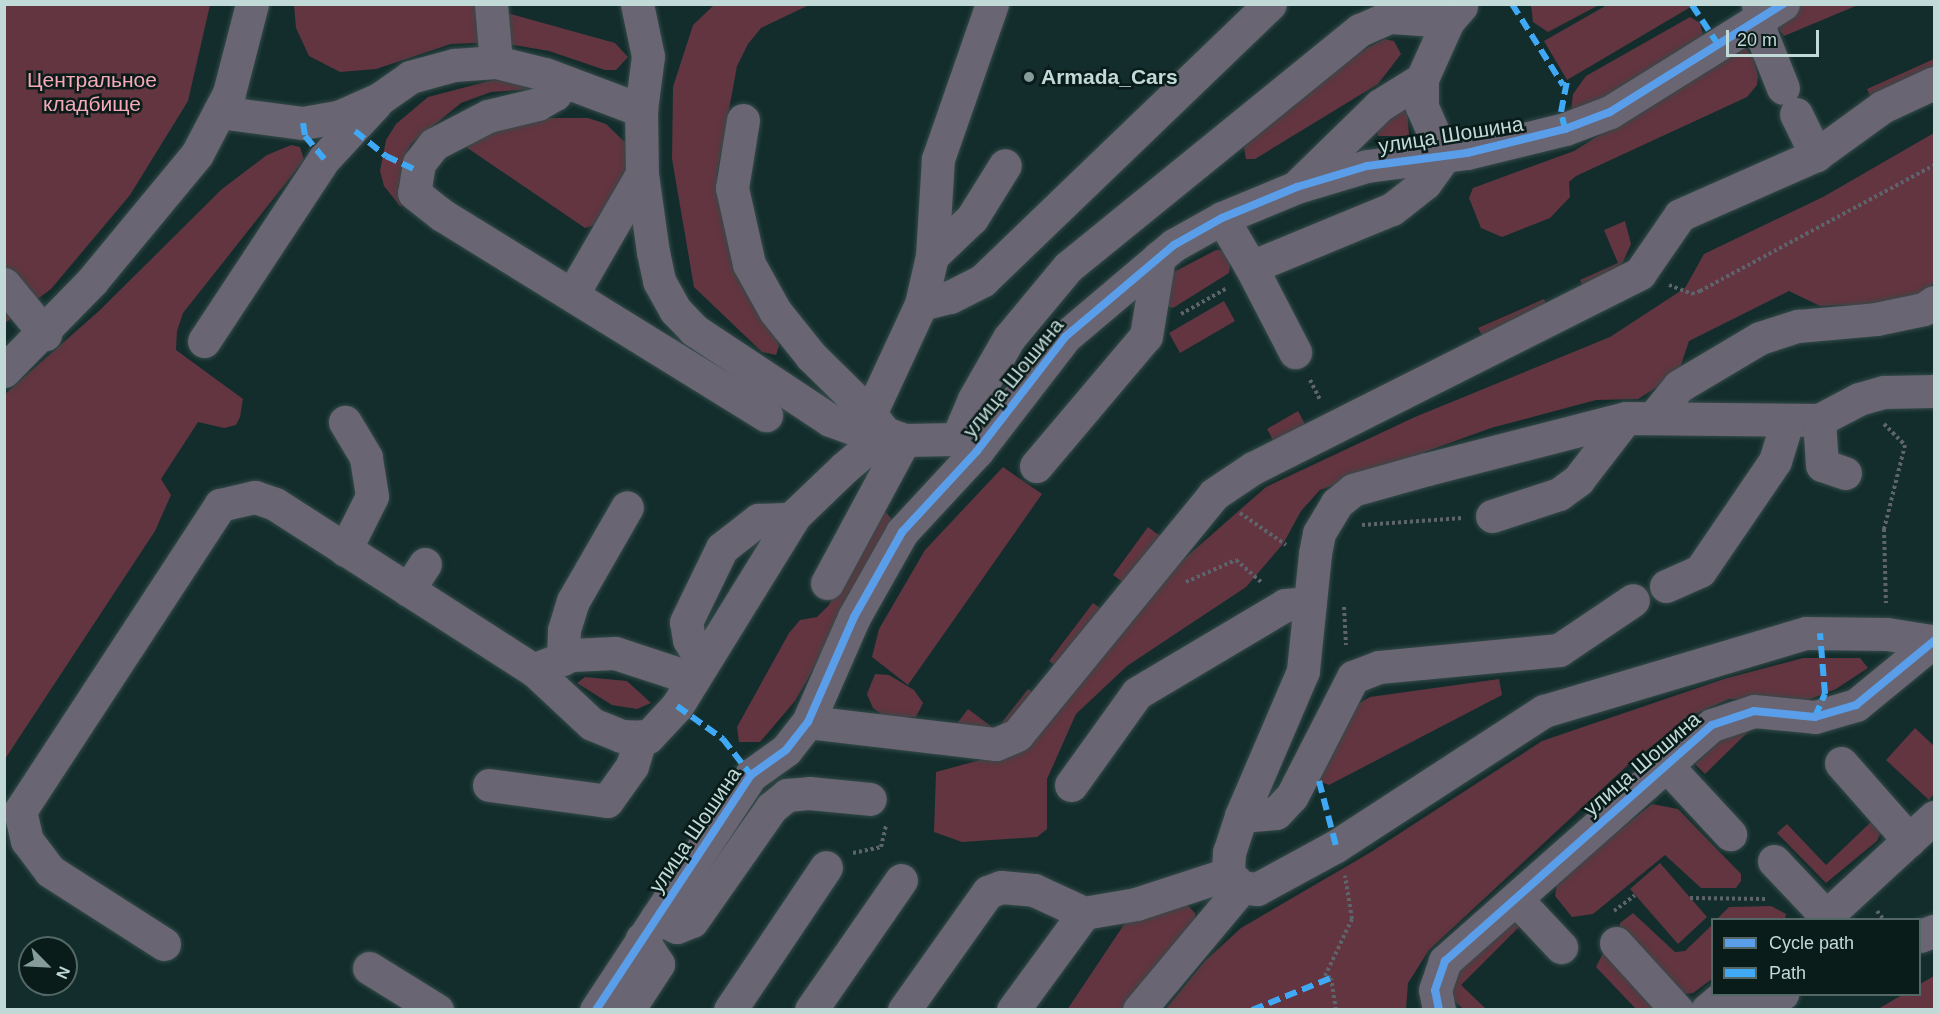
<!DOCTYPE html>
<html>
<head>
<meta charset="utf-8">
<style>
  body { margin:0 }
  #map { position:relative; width:1939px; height:1014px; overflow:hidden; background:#122d2b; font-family:Helvetica,sans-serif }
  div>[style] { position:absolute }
  .green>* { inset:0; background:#623540 }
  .path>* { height:4px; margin-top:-2px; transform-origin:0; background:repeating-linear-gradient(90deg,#5d646c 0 3px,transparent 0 6px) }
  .roads { filter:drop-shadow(0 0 2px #344a48) drop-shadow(0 0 2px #344a48) }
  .minor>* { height:33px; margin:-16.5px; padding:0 16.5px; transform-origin:16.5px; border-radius:16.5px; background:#696573 }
  .quiet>* { height:6px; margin-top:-3px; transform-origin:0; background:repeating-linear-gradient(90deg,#3fa9f5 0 12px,transparent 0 18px) }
  .cycleway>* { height:8px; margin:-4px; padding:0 4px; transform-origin:4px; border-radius:4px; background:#5a9eea }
  .dots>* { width:16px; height:16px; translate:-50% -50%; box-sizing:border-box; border:3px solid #091c1a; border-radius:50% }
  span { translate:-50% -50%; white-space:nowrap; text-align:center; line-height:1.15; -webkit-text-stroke:5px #091c1a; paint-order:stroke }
  .poi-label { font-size:21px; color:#c2dad7; font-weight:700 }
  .left { translate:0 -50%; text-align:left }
  .park-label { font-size:21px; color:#f7a9b8 }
  .street-label { font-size:21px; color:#c2dad7 }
  .frame { position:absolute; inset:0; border:6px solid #c2dad7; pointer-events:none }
  .legend { position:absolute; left:1711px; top:918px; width:210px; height:78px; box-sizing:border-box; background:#091c1a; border:2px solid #536866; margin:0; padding:8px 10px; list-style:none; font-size:18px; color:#c2dad7 }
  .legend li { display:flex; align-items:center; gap:12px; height:30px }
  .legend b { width:30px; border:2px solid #536866 }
  .north { position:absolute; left:18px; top:936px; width:60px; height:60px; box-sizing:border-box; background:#091c1a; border:2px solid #536866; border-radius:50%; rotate:114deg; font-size:16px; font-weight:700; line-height:24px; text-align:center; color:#c2dad7 }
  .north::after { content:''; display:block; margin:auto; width:21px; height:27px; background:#849d9b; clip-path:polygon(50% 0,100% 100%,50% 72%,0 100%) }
  .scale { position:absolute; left:1726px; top:30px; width:93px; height:27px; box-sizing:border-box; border:3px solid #c2dad7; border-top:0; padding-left:8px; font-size:18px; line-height:21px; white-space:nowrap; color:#c2dad7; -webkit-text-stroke:4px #091c1a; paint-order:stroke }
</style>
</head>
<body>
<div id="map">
  <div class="green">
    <i style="clip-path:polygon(5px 5px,210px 5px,188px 101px,130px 195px,51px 289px,5px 323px)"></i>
    <i style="clip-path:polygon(294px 5px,478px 5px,615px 43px,628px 57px,616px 70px,605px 70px,549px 51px,496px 42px,451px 44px,376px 69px,340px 72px,309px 56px,296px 28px)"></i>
    <i style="clip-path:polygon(714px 5px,809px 5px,761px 28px,748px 44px,737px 66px,717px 175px,734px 267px,775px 331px,779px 346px,776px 355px,762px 352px,694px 287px,672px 159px,673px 87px,693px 25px)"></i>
    <i style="clip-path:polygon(1531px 5px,1531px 4px,1599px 5px,1548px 32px,1533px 22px)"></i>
    <i style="clip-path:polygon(1607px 5px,1607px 4px,1694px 5px,1567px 80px,1544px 41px)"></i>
    <i style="clip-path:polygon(1784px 5px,1858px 5px,1784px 36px,1772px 20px)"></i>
    <i style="clip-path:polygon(1690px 17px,1700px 23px,1703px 35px,1579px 114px,1571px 111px,1573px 94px,1586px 76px)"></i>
    <i style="clip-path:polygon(1384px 39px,1394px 41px,1401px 54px,1378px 84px,1255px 159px,1246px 159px,1244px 148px,1259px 128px,1350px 57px)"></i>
    <i style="clip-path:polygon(1743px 45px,1753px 57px,1758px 76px,1757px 85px,1747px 97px,1576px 176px,1569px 182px,1570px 197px,1550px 218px,1502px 237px,1481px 228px,1469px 198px,1473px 188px,1574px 151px)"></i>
    <i style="clip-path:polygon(1934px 59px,1934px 74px,1873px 102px,1867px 89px)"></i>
    <i style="clip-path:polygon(493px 80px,520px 82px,535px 89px,491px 92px,461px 103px,411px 144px,406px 154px,404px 205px,400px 206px,384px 186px,380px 171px,386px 140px,396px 124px,428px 97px)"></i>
    <i style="clip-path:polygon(1407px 104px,1409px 136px,1378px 136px,1377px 126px)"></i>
    <i style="clip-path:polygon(546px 118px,588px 118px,606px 124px,631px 148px,632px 161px,598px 224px,585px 228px,463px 145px,463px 139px)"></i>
    <i style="clip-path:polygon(1934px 133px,1934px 283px,1907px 303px,1820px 306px,1789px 291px,1689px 341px,1678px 374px,1638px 399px,1596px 400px,1491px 428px,1320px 490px,1301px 511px,1283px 544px,1246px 587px,1127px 666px,1076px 714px,1047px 779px,1047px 829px,1037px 837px,962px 842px,934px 832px,936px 772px,1013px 751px,1036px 739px,1143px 595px,1266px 487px,1415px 417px,1610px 337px,1685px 288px,1704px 254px,1823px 197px)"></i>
    <i style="clip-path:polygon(291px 145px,300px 147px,304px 160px,183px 313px,177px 331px,176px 350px,243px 399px,240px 417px,236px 425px,224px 428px,198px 422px,161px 479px,171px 495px,155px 531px,5px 759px,5px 394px,100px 310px,222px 189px,267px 155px)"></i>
    <i style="clip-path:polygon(1625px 221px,1631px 244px,1619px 271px,1583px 286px,1580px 280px,1618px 263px,1604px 230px)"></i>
    <i style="clip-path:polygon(1216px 250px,1226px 251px,1231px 259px,1229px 273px,1173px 308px,1162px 304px,1170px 274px)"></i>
    <i style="clip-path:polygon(1544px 299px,1548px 308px,1483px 337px,1478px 328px)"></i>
    <i style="clip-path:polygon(1224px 301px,1235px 321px,1180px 353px,1169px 333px)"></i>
    <i style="clip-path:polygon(1298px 411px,1305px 424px,1274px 442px,1267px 429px)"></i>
    <i style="clip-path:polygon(1003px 467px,1042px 494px,908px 685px,872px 657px,879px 629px,925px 550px)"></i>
    <i style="clip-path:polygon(883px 509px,896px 524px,795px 701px,760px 742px,739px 742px,737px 727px,789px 633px,800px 620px,817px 617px,829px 605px,873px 515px)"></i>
    <i style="clip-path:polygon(1148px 527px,1160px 536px,1124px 583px,1113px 575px)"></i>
    <i style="clip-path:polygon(1093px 603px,1104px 611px,1060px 670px,1049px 661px)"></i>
    <i style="clip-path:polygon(1803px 658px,1860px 658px,1868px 668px,1836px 689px,1808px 700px,1729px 699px,1691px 716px,1630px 763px,1429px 950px,1408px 983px,1406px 1009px,1165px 1010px,1205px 961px,1241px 928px,1371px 852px,1542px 741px,1724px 679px)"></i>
    <i style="clip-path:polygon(875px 674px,889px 675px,914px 690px,923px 703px,916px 717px,885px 717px,873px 708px,867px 694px)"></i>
    <i style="clip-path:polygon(585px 677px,627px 681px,651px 703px,637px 709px,612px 705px,577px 683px)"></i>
    <i style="clip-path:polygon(1499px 679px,1502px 695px,1329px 785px,1319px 781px,1358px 704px,1370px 697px)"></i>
    <i style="clip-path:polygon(1028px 689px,1039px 697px,1004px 733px,953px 729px,968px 709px,996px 730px)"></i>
    <i style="clip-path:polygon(1915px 728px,1934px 746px,1934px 794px,1929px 800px,1886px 760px)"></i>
    <i style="clip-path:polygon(1751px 729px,1705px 774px,1695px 764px,1732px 730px)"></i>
    <i style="clip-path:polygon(1652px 804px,1678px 809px,1741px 874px,1741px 881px,1736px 888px,1701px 888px,1665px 855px,1593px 914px,1572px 917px,1555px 896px,1558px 878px)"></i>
    <i style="clip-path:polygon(1873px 820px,1882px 829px,1877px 841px,1826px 883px,1777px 833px,1787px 824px,1826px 865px)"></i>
    <i style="clip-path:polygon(1660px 863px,1707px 917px,1678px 944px,1630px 889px)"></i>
    <i style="clip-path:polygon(1186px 904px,1195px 913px,1195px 923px,1124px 1009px,1067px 1010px,1127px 920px)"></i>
    <i style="clip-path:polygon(1771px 906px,1786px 914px,1785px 919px,1717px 919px,1729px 907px)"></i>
    <i style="clip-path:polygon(1633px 913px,1675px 952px,1685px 951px,1712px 925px,1712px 979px,1693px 993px,1684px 994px,1619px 932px,1620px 923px)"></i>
    <i style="clip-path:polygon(1510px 916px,1520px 926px,1461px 985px,1486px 1009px,1463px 1009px,1451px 997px,1452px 978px)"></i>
    <i style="clip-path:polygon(1603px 953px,1610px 953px,1665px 1009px,1636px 1009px,1596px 967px)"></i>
    <i style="clip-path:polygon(1934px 976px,1934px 1009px,1878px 1009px,1902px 995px,1920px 994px,1920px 984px)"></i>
  </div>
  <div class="path">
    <i style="left:1669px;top:285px;width:25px;rotate:21deg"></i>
    <i style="left:1692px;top:294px;width:9px;rotate:-21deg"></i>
    <i style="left:1700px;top:291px;width:266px;rotate:-28.3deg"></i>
    <i style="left:1181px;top:314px;width:53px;rotate:-29.5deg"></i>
    <i style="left:1310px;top:380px;width:22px;rotate:63deg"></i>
    <i style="left:1884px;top:424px;width:30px;rotate:45deg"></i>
    <i style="left:1905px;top:445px;width:87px;rotate:104deg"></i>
    <i style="left:1884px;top:529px;width:74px;rotate:88.5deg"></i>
    <i style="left:1240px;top:513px;width:56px;rotate:34.8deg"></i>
    <i style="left:1362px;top:525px;width:101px;rotate:-4deg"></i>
    <i style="left:1186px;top:582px;width:55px;rotate:-23.7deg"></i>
    <i style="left:1236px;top:560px;width:33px;rotate:41deg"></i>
    <i style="left:1344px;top:607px;width:38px;rotate:87deg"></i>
    <i style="left:853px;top:853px;width:29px;rotate:-12deg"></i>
    <i style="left:881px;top:847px;width:23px;rotate:-77deg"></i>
    <i style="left:1690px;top:898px;width:77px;rotate:0.7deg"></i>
    <i style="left:1614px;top:911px;width:26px;rotate:-37deg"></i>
    <i style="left:1877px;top:911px;width:11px;rotate:52deg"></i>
    <i style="left:1336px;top:1010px;width:32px;rotate:-99deg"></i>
    <i style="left:1331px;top:978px;width:6px;rotate:-162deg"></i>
    <i style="left:1325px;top:976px;width:63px;rotate:-64.7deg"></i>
    <i style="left:1352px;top:919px;width:44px;rotate:-99.2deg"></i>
  </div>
  <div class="roads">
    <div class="minor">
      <i style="left:491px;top:4px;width:58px;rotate:85.1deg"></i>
      <i style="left:637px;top:4px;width:53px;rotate:78.1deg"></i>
      <i style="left:648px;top:56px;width:54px;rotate:97.4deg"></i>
      <i style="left:1758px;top:4px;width:29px;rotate:84deg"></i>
      <i style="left:1761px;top:33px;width:59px;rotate:68.2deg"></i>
      <i style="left:562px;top:82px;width:14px;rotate:120deg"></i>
      <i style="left:555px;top:94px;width:20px;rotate:150deg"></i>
      <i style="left:538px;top:104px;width:51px;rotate:166.5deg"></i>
      <i style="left:488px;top:116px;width:61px;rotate:152.6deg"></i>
      <i style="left:434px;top:144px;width:24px;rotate:128deg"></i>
      <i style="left:419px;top:163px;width:30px;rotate:99deg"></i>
      <i style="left:414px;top:193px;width:36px;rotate:38deg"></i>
      <i style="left:442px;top:215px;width:381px;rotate:31.7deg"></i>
      <i style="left:219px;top:112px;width:85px;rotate:7.5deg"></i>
      <i style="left:303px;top:123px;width:36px;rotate:-10deg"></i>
      <i style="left:338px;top:117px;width:45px;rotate:-23.7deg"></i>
      <i style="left:379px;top:99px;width:38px;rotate:-35deg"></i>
      <i style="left:410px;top:77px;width:46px;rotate:-15.3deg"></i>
      <i style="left:454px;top:65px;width:42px;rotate:-4.1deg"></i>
      <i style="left:496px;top:62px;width:50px;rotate:13.8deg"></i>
      <i style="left:545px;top:74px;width:103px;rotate:20.6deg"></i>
      <i style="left:641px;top:110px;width:64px;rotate:89.1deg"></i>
      <i style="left:642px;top:174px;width:79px;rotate:82deg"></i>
      <i style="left:653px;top:252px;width:30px;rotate:78deg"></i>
      <i style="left:659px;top:281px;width:33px;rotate:61deg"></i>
      <i style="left:675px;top:310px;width:28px;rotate:46deg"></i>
      <i style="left:694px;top:330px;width:163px;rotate:33.5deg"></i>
      <i style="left:830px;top:420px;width:27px;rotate:20deg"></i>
      <i style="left:855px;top:429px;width:30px;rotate:8deg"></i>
      <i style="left:1796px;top:114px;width:46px;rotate:64deg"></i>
      <i style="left:1816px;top:155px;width:82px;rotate:-36deg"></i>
      <i style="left:1882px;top:107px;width:57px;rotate:-24.8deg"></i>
      <i style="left:743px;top:120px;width:69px;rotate:99.2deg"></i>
      <i style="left:732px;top:188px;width:78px;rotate:77.4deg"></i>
      <i style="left:749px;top:264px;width:54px;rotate:61deg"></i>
      <i style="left:775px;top:311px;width:58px;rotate:51.3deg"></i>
      <i style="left:811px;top:356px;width:83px;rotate:44.5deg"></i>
      <i style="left:1297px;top:186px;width:116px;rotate:-44.3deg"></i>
      <i style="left:1380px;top:105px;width:49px;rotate:-31.8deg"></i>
      <i style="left:1222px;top:218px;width:57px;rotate:59.4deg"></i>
      <i style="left:1251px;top:267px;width:152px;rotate:-22.4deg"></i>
      <i style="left:1392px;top:209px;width:42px;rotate:-38.2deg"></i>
      <i style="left:1425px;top:183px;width:32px;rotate:-54deg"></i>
      <i style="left:1444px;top:157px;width:55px;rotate:-113.7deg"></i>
      <i style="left:1422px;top:107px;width:28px;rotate:-90deg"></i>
      <i style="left:1422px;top:79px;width:64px;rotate:-65.9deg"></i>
      <i style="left:1448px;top:21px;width:20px;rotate:-49deg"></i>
      <i style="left:932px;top:256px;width:55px;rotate:-43.5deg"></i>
      <i style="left:972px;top:218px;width:62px;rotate:-58.1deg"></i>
      <i style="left:1251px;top:267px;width:96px;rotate:62.6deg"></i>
      <i style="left:4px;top:284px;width:65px;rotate:50.6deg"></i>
      <i style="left:572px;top:295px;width:140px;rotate:-60deg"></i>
      <i style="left:921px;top:304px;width:30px;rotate:-14deg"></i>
      <i style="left:950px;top:297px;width:37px;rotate:-27deg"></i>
      <i style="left:983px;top:280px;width:398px;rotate:-43.9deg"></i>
      <i style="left:204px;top:341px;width:218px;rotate:-56.6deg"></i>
      <i style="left:324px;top:159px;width:76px;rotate:-47.1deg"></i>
      <i style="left:4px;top:371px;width:126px;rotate:-45.6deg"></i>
      <i style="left:92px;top:281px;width:165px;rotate:-50.4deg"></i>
      <i style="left:197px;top:154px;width:69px;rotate:-62.3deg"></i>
      <i style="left:229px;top:93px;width:92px;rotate:-75.5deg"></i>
      <i style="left:1653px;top:418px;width:41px;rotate:-50.9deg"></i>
      <i style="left:1679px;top:386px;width:94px;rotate:-30.7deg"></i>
      <i style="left:1760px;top:338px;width:40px;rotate:-18deg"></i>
      <i style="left:1798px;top:326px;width:78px;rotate:-5.1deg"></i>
      <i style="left:1876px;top:319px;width:49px;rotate:-11.8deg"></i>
      <i style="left:1924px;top:309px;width:12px;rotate:-35deg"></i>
      <i style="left:1819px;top:420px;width:193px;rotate:-179.4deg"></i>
      <i style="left:1626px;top:418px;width:205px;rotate:165.6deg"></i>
      <i style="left:1427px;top:469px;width:77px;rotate:164.2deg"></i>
      <i style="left:1353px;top:490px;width:21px;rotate:141deg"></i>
      <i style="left:1337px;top:503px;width:35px;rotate:121deg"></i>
      <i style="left:1319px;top:533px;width:21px;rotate:101deg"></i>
      <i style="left:1315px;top:554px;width:118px;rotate:95.9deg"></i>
      <i style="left:1303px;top:671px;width:158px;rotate:113.2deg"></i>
      <i style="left:1241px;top:816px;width:38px;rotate:108deg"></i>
      <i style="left:1229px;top:852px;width:22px;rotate:93deg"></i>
      <i style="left:1228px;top:874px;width:19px;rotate:43deg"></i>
      <i style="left:1242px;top:887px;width:15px;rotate:8deg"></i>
      <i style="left:1257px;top:889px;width:90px;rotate:-28.6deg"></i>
      <i style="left:1336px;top:846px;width:248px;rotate:-33deg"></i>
      <i style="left:1544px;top:711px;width:273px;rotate:-16.6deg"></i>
      <i style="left:1806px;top:633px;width:81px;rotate:0.7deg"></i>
      <i style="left:1887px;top:634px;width:45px;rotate:9deg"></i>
      <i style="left:885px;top:433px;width:24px;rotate:-128deg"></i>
      <i style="left:870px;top:414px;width:121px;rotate:-65.1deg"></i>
      <i style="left:921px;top:304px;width:49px;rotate:-77.1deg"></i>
      <i style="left:932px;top:256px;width:97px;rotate:-86.5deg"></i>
      <i style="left:938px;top:159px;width:164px;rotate:-70.8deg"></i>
      <i style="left:976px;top:450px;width:22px;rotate:-150deg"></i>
      <i style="left:957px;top:439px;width:43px;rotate:-67deg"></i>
      <i style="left:974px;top:399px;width:70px;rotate:-60.2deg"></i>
      <i style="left:1009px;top:338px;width:92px;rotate:-50.3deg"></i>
      <i style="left:1068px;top:267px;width:376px;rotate:-39.1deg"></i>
      <i style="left:1360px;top:30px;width:32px;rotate:-24deg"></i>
      <i style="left:1389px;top:17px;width:59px;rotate:3.9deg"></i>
      <i style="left:1036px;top:466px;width:170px;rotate:-49.8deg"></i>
      <i style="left:1146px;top:336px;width:80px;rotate:-80.7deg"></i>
      <i style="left:1845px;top:473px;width:24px;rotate:-161deg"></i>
      <i style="left:1822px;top:465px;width:45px;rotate:-93.8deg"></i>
      <i style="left:1819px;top:420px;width:45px;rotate:-27.7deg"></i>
      <i style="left:1859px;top:399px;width:26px;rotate:-16deg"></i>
      <i style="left:1884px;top:392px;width:50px;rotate:-1.1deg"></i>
      <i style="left:1492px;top:516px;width:71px;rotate:-18.2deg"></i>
      <i style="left:1559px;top:494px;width:24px;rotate:-36deg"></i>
      <i style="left:1578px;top:480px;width:78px;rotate:-52.3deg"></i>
      <i style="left:345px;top:550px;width:60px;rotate:-63.4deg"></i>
      <i style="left:372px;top:496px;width:39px;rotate:-99deg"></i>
      <i style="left:366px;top:457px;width:41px;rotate:-121deg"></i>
      <i style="left:827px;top:583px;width:162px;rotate:-61.7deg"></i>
      <i style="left:1666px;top:586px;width:37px;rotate:-24deg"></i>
      <i style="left:1700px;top:571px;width:133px;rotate:-55.7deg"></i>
      <i style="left:1775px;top:461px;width:41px;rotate:-72.9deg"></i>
      <i style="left:408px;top:590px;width:31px;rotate:-57deg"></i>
      <i style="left:563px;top:659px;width:29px;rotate:-88deg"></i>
      <i style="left:564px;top:630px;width:30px;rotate:-73deg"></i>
      <i style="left:573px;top:601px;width:108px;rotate:-60.1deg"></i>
      <i style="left:703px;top:663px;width:27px;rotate:-121deg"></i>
      <i style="left:689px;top:640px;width:18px;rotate:-99deg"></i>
      <i style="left:686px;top:622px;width:82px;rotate:-64.1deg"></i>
      <i style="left:722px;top:548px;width:46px;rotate:-37.9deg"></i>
      <i style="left:758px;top:520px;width:34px;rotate:-2deg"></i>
      <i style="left:543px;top:666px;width:31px;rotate:-21deg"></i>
      <i style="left:572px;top:655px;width:43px;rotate:-2.7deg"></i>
      <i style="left:615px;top:653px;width:83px;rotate:18.2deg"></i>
      <i style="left:808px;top:722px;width:189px;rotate:6.7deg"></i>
      <i style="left:996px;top:744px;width:23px;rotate:-23deg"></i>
      <i style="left:1017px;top:735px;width:311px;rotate:-50.7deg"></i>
      <i style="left:1214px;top:494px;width:47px;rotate:-33.7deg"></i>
      <i style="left:1253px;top:468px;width:433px;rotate:-26.7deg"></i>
      <i style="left:1640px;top:273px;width:70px;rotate:-55.4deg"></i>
      <i style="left:1680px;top:215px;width:149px;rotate:-23.8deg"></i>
      <i style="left:1841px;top:763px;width:103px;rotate:48.6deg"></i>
      <i style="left:1667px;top:766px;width:93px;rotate:47.2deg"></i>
      <i style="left:489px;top:785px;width:119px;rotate:7.7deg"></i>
      <i style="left:607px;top:801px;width:43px;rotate:-54.5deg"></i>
      <i style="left:632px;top:766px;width:31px;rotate:-73deg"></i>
      <i style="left:1071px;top:785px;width:113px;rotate:-54.3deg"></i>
      <i style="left:1137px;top:693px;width:172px;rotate:-30.7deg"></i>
      <i style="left:1285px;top:605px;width:25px;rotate:-5deg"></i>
      <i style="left:1241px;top:816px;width:35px;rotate:-5deg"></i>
      <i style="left:1276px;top:813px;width:23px;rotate:-47deg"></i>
      <i style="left:1292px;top:796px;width:134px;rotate:-62.9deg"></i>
      <i style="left:1353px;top:677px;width:28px;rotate:-21deg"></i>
      <i style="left:1379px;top:667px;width:181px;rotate:-5.4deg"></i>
      <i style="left:1559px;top:650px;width:89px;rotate:-34deg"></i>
      <i style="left:1774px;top:861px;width:76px;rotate:46.6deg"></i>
      <i style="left:1516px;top:899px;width:66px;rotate:46.8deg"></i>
      <i style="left:657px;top:917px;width:22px;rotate:27deg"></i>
      <i style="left:677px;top:927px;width:16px;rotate:-22deg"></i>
      <i style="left:692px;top:921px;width:138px;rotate:-55deg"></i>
      <i style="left:771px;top:808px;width:21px;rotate:-39deg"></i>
      <i style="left:787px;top:795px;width:22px;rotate:-5deg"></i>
      <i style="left:809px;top:793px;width:61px;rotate:5.6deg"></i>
      <i style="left:1822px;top:920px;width:152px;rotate:-42.6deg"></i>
      <i style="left:1920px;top:936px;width:15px;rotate:-20deg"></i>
      <i style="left:1616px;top:943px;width:91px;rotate:47.7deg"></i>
      <i style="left:164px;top:944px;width:135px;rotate:-147.4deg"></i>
      <i style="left:50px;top:871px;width:38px;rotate:-127deg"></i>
      <i style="left:27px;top:841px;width:31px;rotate:-103deg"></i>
      <i style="left:20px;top:811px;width:366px;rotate:-56.8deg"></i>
      <i style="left:220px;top:505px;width:36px;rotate:-13deg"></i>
      <i style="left:255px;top:497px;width:21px;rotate:19deg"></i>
      <i style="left:275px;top:504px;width:308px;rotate:32.7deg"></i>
      <i style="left:534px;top:670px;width:79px;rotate:43deg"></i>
      <i style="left:592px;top:724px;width:31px;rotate:22deg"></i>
      <i style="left:621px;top:736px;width:27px;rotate:2deg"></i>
      <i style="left:648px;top:737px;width:42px;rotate:-46.9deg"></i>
      <i style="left:677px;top:706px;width:225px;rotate:-58.3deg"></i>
      <i style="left:795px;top:515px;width:68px;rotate:-43.8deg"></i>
      <i style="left:844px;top:468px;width:54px;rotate:-40.5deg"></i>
      <i style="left:885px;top:433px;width:20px;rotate:20deg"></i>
      <i style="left:904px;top:440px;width:53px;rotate:-1.1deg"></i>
      <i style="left:369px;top:968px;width:80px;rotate:31.7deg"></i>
      <i style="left:1735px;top:994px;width:21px;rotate:37deg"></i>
      <i style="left:1752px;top:1007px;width:8px"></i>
      <i style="left:1760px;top:1007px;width:26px;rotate:-31deg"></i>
      <i style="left:596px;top:1010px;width:282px;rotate:-56.6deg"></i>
      <i style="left:751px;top:775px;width:43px;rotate:-35.5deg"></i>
      <i style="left:786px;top:750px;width:36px;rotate:-52deg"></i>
      <i style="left:808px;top:722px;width:115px;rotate:-66.3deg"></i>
      <i style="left:854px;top:617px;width:98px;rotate:-60.5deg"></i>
      <i style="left:902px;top:532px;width:110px;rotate:-47.2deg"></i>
      <i style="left:977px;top:451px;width:144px;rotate:-52.3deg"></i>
      <i style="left:1065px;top:337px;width:143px;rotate:-40.2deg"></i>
      <i style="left:1174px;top:245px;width:55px;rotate:-29.4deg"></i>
      <i style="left:1222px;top:218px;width:81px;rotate:-22.5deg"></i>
      <i style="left:1297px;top:187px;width:73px;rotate:-16.7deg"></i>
      <i style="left:1367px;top:166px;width:101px;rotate:-7.4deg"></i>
      <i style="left:1467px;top:153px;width:101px;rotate:-13.8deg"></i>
      <i style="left:1565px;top:129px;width:48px;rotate:-20.7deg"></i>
      <i style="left:1610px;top:112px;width:204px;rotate:-32deg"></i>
      <i style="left:628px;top:1010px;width:55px;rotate:-56.9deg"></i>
      <i style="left:658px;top:964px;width:30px;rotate:-123deg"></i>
      <i style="left:730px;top:1010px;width:172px;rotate:-56.1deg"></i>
      <i style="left:811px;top:1010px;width:158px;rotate:-55.3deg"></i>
      <i style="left:904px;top:1010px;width:145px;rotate:-54.6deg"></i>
      <i style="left:988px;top:892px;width:14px;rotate:-21deg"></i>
      <i style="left:1001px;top:887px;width:33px;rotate:5deg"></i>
      <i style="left:1034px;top:890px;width:55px;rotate:24.7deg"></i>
      <i style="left:1084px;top:913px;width:53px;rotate:-9.8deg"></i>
      <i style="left:1136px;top:904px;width:97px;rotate:-18.1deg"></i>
      <i style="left:1013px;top:1010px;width:120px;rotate:-53.8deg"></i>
      <i style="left:1139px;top:1010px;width:160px;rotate:-50.1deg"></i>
      <i style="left:1439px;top:1010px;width:20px;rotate:-101deg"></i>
      <i style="left:1435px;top:990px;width:31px;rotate:-71deg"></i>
      <i style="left:1445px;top:961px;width:356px;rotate:-41.5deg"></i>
      <i style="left:1712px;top:725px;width:44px;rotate:-18.4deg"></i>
      <i style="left:1754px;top:711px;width:61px;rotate:5.6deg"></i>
      <i style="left:1815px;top:717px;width:43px;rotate:-16.3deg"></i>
      <i style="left:1856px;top:705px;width:101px;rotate:-39.4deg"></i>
      <i style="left:1707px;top:1010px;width:25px;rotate:-40deg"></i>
    </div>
  </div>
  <div class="quiet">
    <i style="left:1512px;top:4px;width:96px;rotate:57.8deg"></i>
    <i style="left:1692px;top:5px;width:49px;rotate:56.6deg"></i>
    <i style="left:303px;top:123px;width:13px;rotate:81deg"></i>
    <i style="left:305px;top:136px;width:30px;rotate:50deg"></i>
    <i style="left:1565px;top:129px;width:17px;rotate:-103deg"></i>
    <i style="left:1561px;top:112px;width:33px;rotate:-79deg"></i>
    <i style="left:355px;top:131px;width:40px;rotate:39deg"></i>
    <i style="left:386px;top:156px;width:33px;rotate:25deg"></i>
    <i style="left:677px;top:706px;width:57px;rotate:35.7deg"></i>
    <i style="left:723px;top:739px;width:46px;rotate:52.1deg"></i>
    <i style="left:1815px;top:717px;width:25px;rotate:-67deg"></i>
    <i style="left:1825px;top:694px;width:61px;rotate:-94.7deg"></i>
    <i style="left:1319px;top:781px;width:67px;rotate:75.3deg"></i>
    <i style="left:1252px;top:1010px;width:85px;rotate:-22.1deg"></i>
  </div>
  <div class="cycleway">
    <i style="left:596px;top:1010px;width:282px;rotate:-56.6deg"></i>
    <i style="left:751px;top:775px;width:43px;rotate:-35.5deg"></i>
    <i style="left:786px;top:750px;width:36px;rotate:-52deg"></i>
    <i style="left:808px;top:722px;width:115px;rotate:-66.3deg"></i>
    <i style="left:854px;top:617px;width:98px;rotate:-60.5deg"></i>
    <i style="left:902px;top:532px;width:110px;rotate:-47.2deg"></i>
    <i style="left:977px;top:451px;width:144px;rotate:-52.3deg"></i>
    <i style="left:1065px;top:337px;width:143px;rotate:-40.2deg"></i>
    <i style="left:1174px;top:245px;width:55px;rotate:-29.4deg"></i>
    <i style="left:1222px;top:218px;width:81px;rotate:-22.5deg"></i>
    <i style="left:1297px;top:187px;width:73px;rotate:-16.7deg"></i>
    <i style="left:1367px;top:166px;width:101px;rotate:-7.4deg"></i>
    <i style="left:1467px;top:153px;width:101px;rotate:-13.8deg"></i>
    <i style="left:1565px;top:129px;width:48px;rotate:-20.7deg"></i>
    <i style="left:1610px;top:112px;width:204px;rotate:-32deg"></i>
    <i style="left:1439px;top:1010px;width:20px;rotate:-101deg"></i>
    <i style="left:1435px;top:990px;width:31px;rotate:-71deg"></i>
    <i style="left:1445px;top:961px;width:356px;rotate:-41.5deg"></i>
    <i style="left:1712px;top:725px;width:44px;rotate:-18.4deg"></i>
    <i style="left:1754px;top:711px;width:61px;rotate:5.6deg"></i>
    <i style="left:1815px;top:717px;width:43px;rotate:-16.3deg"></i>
    <i style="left:1856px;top:705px;width:101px;rotate:-39.4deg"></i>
  </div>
  <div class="dots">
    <i style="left:1029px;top:77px;background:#849d9b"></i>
  </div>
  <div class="poi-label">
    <span class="left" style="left:1041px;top:77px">Armada_Cars</span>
  </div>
  <div class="park-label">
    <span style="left:92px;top:92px">Центральное<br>кладбище</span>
  </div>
  <div class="street-label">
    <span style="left:1451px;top:135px;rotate:-9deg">улица Шошина</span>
    <span style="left:1013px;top:378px;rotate:-51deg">улица Шошина</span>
    <span style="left:1642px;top:764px;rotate:-41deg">улица Шошина</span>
    <span style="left:695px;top:830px;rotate:-56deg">улица Шошина</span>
  </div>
  <div class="frame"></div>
  <ul class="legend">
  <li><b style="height:8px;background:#5a9eea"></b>Cycle path</li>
  <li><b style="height:8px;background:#3fa9f5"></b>Path</li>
  </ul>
  <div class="north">N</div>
  <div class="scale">20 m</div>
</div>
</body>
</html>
